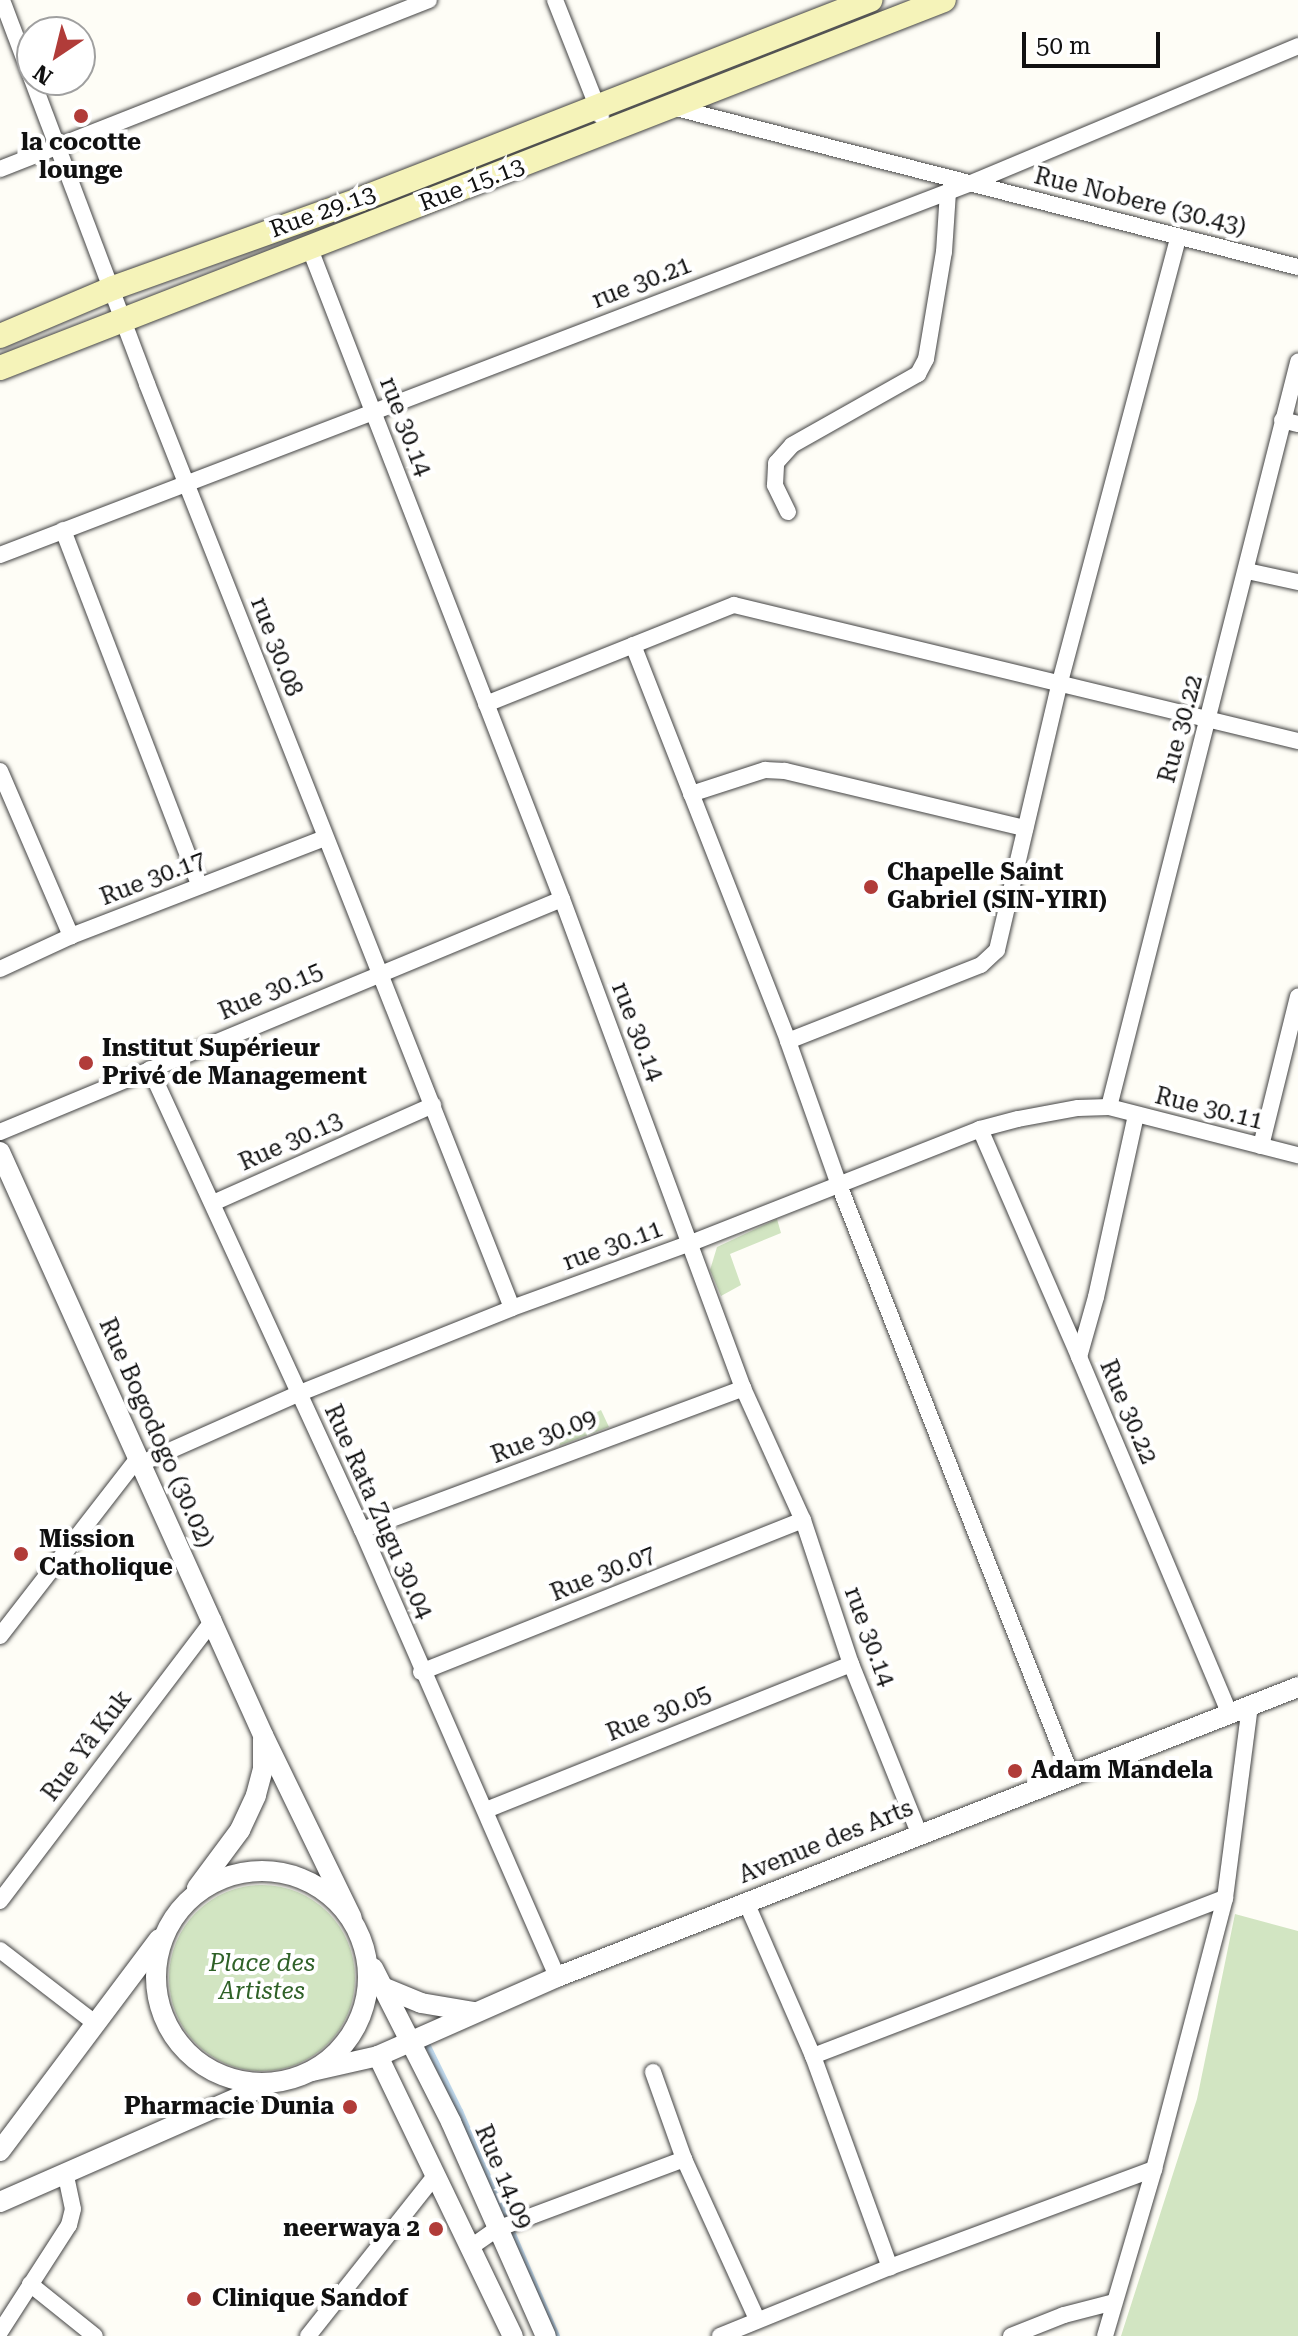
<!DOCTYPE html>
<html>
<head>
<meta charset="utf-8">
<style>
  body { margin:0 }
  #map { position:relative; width:1298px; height:2336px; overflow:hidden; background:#fefdf6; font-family:"Roboto Serif",serif }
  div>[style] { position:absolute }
  .green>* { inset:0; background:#d2e5c2 }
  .round { border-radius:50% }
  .stream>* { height:6px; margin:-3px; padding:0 3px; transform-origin:3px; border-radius:3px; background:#c0daef }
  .roads { filter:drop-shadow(0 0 2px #444) drop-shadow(0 0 2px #444) }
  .minor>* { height:16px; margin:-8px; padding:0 8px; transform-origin:8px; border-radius:8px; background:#fff }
  .tertiary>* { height:20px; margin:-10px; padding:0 10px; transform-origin:10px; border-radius:10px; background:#fff }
  .tertiary>.ring { margin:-10px; padding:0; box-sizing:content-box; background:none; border:20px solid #fff; border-radius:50% }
  .secondary>* { height:24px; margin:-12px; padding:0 12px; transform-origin:12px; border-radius:12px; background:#f5f3b9 }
  .dots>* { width:22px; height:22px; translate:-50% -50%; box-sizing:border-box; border:4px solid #fff; border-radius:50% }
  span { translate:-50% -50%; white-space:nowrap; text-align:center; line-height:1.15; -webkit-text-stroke:8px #fff; paint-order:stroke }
  .poi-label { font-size:24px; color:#111; font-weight:700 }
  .left { translate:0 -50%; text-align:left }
  .right { translate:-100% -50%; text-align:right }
  .street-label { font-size:24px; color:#111 }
  .park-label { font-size:24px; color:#2f6128; font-style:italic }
  .north { position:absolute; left:16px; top:16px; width:80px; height:80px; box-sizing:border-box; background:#fff; border:2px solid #a0a0a0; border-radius:50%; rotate:215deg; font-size:22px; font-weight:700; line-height:32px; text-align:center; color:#111 }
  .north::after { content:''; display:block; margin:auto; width:28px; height:36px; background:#b13c39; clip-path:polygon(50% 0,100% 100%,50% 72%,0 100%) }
  .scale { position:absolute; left:1022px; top:32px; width:138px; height:36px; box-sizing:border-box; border:4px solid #111; border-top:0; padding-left:10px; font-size:24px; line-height:28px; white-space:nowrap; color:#111; -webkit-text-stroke:6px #fff; paint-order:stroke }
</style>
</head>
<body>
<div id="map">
  <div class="green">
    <i style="clip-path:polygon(777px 1219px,781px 1233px,730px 1254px,741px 1285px,721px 1296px,710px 1270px,717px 1247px)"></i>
    <i style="clip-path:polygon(601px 1410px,609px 1427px,559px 1446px,565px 1429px)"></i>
    <i class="round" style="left:169px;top:1885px;width:186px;height:186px"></i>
    <i style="clip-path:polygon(1235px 1914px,1298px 1931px,1298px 2336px,1121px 2336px,1197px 2099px)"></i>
  </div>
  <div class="stream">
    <i style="left:427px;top:2044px;width:75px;rotate:63.8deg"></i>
    <i style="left:460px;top:2111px;width:245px;rotate:66.7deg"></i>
  </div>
  <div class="roads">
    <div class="minor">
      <i style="left:2px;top:0;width:410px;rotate:69.3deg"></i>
      <i style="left:147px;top:384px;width:993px;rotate:68.44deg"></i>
      <i style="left:555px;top:0;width:125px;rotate:68.4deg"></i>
      <i style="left:672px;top:107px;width:646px;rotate:14.34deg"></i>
      <i style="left:0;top:169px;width:461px;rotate:-21.5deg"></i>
      <i style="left:310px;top:249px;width:697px;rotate:68.81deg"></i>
      <i style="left:562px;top:899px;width:521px;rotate:69.69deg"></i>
      <i style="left:743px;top:1388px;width:145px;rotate:65.6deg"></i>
      <i style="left:803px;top:1520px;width:152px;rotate:71.6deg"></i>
      <i style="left:851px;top:1664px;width:182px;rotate:68.1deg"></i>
      <i style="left:1282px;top:420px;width:16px;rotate:14deg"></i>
      <i style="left:788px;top:512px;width:30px;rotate:-116deg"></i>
      <i style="left:775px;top:485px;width:22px;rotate:-87deg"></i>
      <i style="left:776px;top:463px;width:24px;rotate:-48deg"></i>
      <i style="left:792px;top:445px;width:145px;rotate:-29.4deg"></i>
      <i style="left:918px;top:374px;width:17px;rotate:-62deg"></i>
      <i style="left:926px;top:359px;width:109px;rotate:-80.5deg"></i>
      <i style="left:944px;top:252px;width:60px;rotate:-86.2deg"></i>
      <i style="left:63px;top:530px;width:381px;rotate:69deg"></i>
      <i style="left:0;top:555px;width:1040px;rotate:-20.96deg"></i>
      <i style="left:971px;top:183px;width:355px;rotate:-22.7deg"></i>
      <i style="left:1247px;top:571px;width:52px;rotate:12.2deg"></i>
      <i style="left:633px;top:645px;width:425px;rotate:68.6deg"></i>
      <i style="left:788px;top:1041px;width:153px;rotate:70.5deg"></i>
      <i style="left:839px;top:1185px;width:634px;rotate:68.53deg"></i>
      <i style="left:486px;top:704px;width:267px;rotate:-21.8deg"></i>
      <i style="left:734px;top:605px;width:580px;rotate:13.56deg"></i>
      <i style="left:0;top:771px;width:180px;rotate:66.7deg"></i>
      <i style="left:691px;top:794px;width:78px;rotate:-18deg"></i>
      <i style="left:765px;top:770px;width:20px;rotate:3deg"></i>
      <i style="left:785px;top:771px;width:247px;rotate:13.4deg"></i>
      <i style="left:0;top:969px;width:78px;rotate:-24.9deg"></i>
      <i style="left:71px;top:936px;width:272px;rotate:-21.1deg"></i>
      <i style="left:788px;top:1041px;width:207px;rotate:-21.5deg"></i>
      <i style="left:981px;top:965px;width:22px;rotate:-43deg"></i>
      <i style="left:997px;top:950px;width:275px;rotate:-76.8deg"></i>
      <i style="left:1060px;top:682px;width:460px;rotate:-75.1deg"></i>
      <i style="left:150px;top:1069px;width:507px;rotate:65.3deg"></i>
      <i style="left:362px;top:1530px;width:488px;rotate:66.4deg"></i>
      <i style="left:1109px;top:1107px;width:769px;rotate:-75.76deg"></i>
      <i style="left:1136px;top:1115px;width:186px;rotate:102.4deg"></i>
      <i style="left:1096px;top:1297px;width:62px;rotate:105.8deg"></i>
      <i style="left:1079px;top:1357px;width:388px;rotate:67.1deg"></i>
      <i style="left:980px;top:1129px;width:249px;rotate:66.5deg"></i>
      <i style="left:0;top:1132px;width:608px;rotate:-22.52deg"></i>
      <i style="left:1261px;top:1146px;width:154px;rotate:-76.1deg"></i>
      <i style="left:213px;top:1203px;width:241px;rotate:-24deg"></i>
      <i style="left:142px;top:1463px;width:173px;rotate:-23.9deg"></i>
      <i style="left:300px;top:1393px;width:228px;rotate:-21.8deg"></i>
      <i style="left:512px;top:1308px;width:190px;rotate:-20deg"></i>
      <i style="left:691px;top:1243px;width:311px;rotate:-21.5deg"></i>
      <i style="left:980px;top:1129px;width:39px;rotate:-15deg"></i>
      <i style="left:1018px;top:1119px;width:61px;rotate:-10.4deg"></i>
      <i style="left:1078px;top:1108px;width:31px;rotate:-2deg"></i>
      <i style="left:1109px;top:1107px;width:195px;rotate:14.3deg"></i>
      <i style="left:362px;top:1530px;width:407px;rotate:-20.4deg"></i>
      <i style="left:0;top:1636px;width:225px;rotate:-52.2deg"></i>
      <i style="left:421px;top:1672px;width:411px;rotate:-21.7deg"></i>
      <i style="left:486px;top:1810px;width:393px;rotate:-21.8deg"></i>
      <i style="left:0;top:1901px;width:353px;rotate:-52.8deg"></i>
      <i style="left:746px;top:1902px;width:168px;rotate:66.5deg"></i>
      <i style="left:813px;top:2056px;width:225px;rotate:70deg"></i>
      <i style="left:0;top:1950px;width:121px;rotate:37.6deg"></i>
      <i style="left:813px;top:2056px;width:441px;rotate:-21deg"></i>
      <i style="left:653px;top:2072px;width:92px;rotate:70.4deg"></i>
      <i style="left:684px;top:2159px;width:176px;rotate:65.5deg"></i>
      <i style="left:471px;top:2247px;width:32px;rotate:-35deg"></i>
      <i style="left:497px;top:2229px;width:200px;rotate:-20.5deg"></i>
      <i style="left:30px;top:2284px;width:83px;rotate:38.7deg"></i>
      <i style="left:0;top:2332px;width:127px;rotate:-57.2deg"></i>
      <i style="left:69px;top:2225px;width:16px;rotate:-76deg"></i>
      <i style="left:73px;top:2209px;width:38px;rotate:-102deg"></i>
      <i style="left:308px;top:2336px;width:204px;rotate:-51.6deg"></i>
      <i style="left:720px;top:2336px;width:183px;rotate:-22.1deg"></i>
      <i style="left:890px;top:2267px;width:282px;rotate:-20.4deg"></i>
      <i style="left:1011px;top:2336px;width:57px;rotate:-21.6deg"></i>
      <i style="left:1064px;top:2315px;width:52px;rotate:-14.6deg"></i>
      <i style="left:1105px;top:2336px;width:174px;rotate:-73.6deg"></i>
      <i style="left:1154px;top:2169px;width:280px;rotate:-75.3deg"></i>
      <i style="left:1225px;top:1898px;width:195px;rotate:-82.6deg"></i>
    </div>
    <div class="tertiary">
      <i style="left:0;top:1152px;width:640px;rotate:65.72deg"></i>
      <i style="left:263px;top:1735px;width:203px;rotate:64.1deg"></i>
      <i class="ring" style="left:156px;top:1871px;width:192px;height:192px"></i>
      <i style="left:197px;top:1888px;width:72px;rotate:-53.4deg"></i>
      <i style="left:240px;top:1830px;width:38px;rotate:-65deg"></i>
      <i style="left:256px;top:1795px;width:28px;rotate:-75deg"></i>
      <i style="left:263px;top:1768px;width:29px;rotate:-90deg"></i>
      <i style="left:373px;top:1968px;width:173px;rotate:63.1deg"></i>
      <i style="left:451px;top:2122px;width:234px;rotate:66.1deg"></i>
      <i style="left:380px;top:1986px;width:44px;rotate:22.5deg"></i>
      <i style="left:421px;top:2003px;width:54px;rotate:9.6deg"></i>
      <i style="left:378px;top:2056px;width:311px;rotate:64.3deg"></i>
      <i style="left:312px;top:2071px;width:68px;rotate:-12.8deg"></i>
      <i style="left:378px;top:2056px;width:196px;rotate:-23.8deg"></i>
      <i style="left:557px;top:1977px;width:796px;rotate:-21.37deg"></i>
      <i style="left:0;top:2151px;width:265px;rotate:-53.1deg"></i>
      <i style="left:0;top:2202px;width:292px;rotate:-23.7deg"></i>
    </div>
    <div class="secondary">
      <i style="left:0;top:336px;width:123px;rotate:-23deg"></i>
      <i style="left:113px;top:288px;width:263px;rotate:-19.7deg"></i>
      <i style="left:361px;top:199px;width:547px;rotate:-21.35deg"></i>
      <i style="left:0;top:368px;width:1013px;rotate:-21.3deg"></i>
    </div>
  </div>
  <div class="dots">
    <i style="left:81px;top:116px;background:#b13c39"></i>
    <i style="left:871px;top:887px;background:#b13c39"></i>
    <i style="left:86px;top:1063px;background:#b13c39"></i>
    <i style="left:21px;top:1554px;background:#b13c39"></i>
    <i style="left:1015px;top:1771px;background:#b13c39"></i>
    <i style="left:350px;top:2107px;background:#b13c39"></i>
    <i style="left:436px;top:2229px;background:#b13c39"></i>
    <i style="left:194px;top:2299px;background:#b13c39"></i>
  </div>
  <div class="poi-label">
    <span style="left:81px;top:157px">la cocotte<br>lounge</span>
    <span class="left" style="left:887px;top:887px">Chapelle Saint<br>Gabriel (SIN-YIRI)</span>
    <span class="left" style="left:102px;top:1063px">Institut Supérieur<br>Privé de Management</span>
    <span class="left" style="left:39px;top:1554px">Mission<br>Catholique</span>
    <span class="left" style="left:1031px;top:1771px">Adam Mandela</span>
    <span class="right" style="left:334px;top:2107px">Pharmacie Dunia</span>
    <span class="right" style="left:420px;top:2229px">neerwaya 2</span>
    <span class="left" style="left:212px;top:2299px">Clinique Sandof</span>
  </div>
  <div class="street-label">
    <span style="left:472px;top:185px;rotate:-21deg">Rue 15.13</span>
    <span style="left:1140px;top:202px;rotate:14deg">Rue Nobere (30.43)</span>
    <span style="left:323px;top:212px;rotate:-20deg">Rue 29.13</span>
    <span style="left:642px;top:283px;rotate:-21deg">rue 30.21</span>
    <span style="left:405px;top:427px;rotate:69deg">rue 30.14</span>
    <span style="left:276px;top:647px;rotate:69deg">rue 30.08</span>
    <span style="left:1181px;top:729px;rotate:-75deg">Rue 30.22</span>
    <span style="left:153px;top:879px;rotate:-21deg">Rue 30.17</span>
    <span style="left:271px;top:992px;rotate:-23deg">Rue 30.15</span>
    <span style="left:637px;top:1032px;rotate:69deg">rue 30.14</span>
    <span style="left:1209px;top:1109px;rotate:14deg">Rue 30.11</span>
    <span style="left:291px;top:1142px;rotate:-24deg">Rue 30.13</span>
    <span style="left:613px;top:1246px;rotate:-20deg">rue 30.11</span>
    <span style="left:1128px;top:1412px;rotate:67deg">Rue 30.22</span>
    <span style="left:156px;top:1433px;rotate:66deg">Rue Bogodogo (30.02)</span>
    <span style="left:544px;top:1437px;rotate:-21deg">Rue 30.09</span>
    <span style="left:378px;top:1512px;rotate:66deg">Rue Rata Zugu 30.04</span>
    <span style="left:603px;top:1574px;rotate:-22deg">Rue 30.07</span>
    <span style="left:869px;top:1637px;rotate:70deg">rue 30.14</span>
    <span style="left:659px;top:1714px;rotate:-22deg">Rue 30.05</span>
    <span style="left:87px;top:1746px;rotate:-53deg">Rue Yâ Kuk</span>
    <span style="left:826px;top:1842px;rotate:-22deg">Avenue des Arts</span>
    <span style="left:503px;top:2177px;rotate:67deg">Rue 14.09</span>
  </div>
  <div class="park-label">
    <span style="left:262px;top:1978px">Place des<br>Artistes</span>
  </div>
  <div class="north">N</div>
  <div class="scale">50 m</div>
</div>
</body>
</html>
